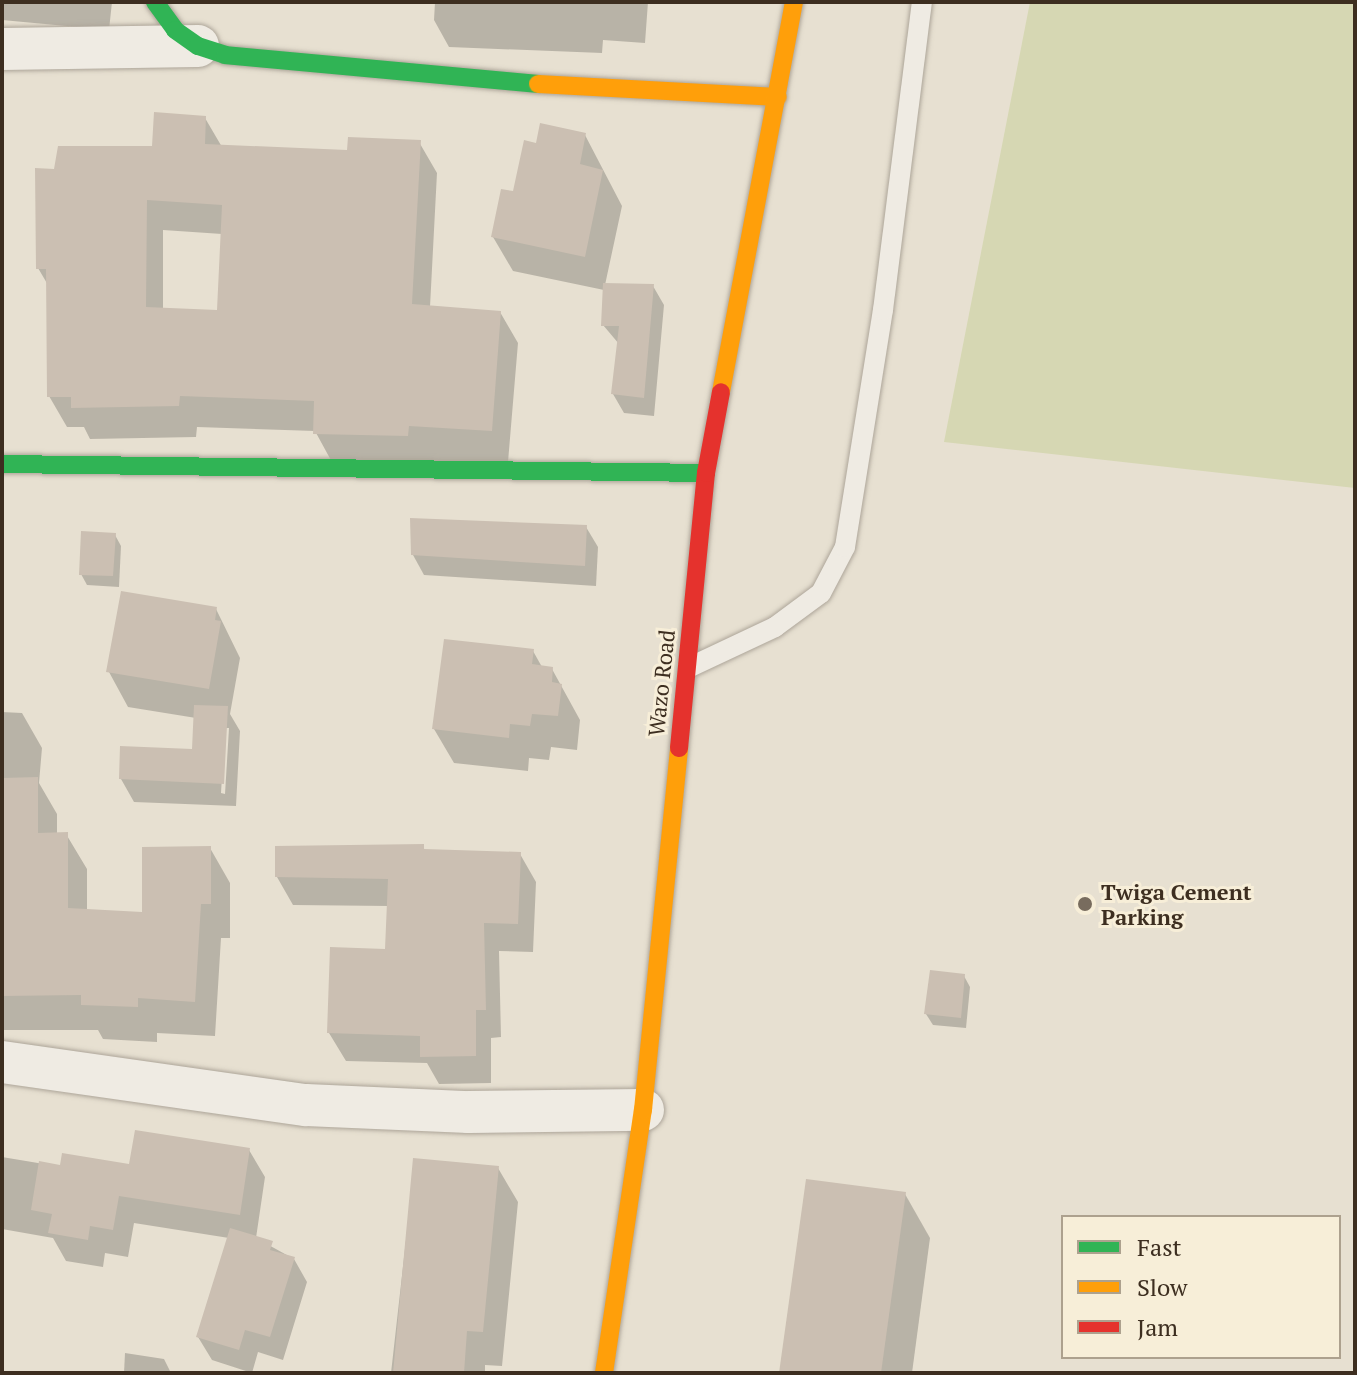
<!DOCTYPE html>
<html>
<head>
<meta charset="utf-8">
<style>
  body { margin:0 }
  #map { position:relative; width:1357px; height:1375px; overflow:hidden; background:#e7e0d1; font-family:"PT Serif",serif }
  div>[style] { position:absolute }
  .green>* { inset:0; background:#d6d7b3 }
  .shadow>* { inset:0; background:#0003 }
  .building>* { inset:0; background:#cbbfb2 }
  .roads { filter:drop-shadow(0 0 2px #ada599) drop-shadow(0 0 2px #ada599) }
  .lane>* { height:20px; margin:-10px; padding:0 10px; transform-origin:10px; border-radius:10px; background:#efebe3 }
  .street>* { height:42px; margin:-21px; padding:0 21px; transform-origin:21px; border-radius:21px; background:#efebe3 }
  .fast>* { height:18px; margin:-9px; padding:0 9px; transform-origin:9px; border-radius:9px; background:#30b455 }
  .slow>* { height:18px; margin:-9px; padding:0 9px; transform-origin:9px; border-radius:9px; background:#ff9f0a }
  .jam>* { height:18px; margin:-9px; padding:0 9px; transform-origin:9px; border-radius:9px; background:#e5322d }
  .dots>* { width:22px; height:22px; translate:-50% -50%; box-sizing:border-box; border:4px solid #f7eed8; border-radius:50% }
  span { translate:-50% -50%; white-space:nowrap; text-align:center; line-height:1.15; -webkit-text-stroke:6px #f7eed8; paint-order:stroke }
  .street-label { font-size:22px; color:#3d2e20 }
  .poi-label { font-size:22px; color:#3d2e20; font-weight:700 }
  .left { translate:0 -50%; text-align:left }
  .frame { position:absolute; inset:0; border:4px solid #3d2e20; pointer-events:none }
  .legend { position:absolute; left:1061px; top:1215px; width:280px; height:144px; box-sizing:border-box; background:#f7eed8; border:2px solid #ada18e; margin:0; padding:10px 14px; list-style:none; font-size:24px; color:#3d2e20 }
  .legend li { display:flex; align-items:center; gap:16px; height:40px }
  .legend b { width:40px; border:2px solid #ada18e }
</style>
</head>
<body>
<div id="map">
  <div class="green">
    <i style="clip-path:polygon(1030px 2px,1355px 2px,1355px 488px,944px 442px)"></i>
  </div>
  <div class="shadow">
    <i style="clip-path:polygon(2px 2px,112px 2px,109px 30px,2px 20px)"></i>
    <i style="clip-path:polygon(435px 2px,648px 2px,645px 43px,603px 40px,602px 53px,449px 47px,434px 20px)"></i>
    <i style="clip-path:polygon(evenodd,205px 118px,222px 147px,349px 152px,419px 142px,437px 173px,430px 307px,500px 312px,518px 343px,508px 462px,333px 464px,315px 431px,197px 427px,196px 437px,90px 439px,84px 427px,67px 427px,49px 396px,48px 285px,38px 268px,56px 171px,154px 148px,205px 118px,163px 230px,222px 234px,219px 312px,163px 310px,163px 230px)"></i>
    <i style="clip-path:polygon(585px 135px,622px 206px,605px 285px,653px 286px,664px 305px,654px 416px,624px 413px,613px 394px,619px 344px,603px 325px,604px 290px,513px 271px,493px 237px,538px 146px)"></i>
    <i style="clip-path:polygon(586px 527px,598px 547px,596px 586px,424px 575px,413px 555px)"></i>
    <i style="clip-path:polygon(115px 535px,121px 546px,119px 587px,87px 585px,81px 574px)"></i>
    <i style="clip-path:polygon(evenodd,216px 609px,240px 658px,230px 714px,240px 731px,236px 806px,134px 802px,121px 779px,194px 751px,196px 718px,128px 707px,109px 672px,216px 609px,225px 728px,229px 728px,225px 794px,221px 793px,225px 728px)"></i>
    <i style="clip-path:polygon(533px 651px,542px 667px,552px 669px,580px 720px,577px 750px,551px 747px,549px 760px,529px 758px,528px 771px,454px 763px,434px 729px)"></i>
    <i style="clip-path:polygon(2px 712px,22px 713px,42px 748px,39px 783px,57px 814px,57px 834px,66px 834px,87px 869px,87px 911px,144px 914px,210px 848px,230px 883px,230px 938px,221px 938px,215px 1036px,157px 1033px,157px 1042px,103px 1039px,98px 1030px,2px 1030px)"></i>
    <i style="clip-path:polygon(423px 846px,425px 851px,520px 854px,536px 882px,533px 952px,499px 951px,501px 1037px,491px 1038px,491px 1083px,439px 1084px,427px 1063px,346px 1061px,329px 1033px,387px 951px,389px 906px,293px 905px,277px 877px)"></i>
    <i style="clip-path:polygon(964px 976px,970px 987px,966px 1028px,933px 1025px,926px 1014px)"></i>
    <i style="clip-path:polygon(249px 1150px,265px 1177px,256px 1238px,294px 1259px,307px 1282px,283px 1360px,258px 1352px,252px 1373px,212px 1360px,198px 1337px,229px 1238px,134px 1223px,128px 1257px,105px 1253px,103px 1267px,66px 1261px,53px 1238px,2px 1229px,2px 1157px,62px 1167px,131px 1166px)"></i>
    <i style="clip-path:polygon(415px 1160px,498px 1168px,518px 1202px,502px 1366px,485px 1365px,485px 1373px,391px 1373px)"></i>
    <i style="clip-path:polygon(905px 1194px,930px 1238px,912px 1373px,781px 1373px)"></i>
    <i style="clip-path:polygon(125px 1353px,164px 1359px,171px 1373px,124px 1373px)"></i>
  </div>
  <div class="building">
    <i style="clip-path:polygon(evenodd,154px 112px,206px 116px,205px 144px,347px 150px,348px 137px,421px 140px,412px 304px,501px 311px,492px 431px,409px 426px,408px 436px,313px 434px,314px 401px,180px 396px,179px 406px,71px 408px,71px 397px,47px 397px,46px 269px,36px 269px,35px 168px,54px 169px,58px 146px,152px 146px,154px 112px,147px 200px,222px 205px,217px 310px,146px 307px,147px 200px)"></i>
    <i style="clip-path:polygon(540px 123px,586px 133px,580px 164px,603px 170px,585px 257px,491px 237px,501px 189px,513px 191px,524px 140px,536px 143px)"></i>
    <i style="clip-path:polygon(603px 283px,654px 284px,644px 398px,611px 394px,619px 326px,601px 326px)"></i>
    <i style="clip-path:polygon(410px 518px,587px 525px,585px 566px,411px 555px)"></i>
    <i style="clip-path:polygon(81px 531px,116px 533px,113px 576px,79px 575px)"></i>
    <i style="clip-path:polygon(121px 591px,217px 607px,215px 620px,221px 621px,209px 689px,106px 672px)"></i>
    <i style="clip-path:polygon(444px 639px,534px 649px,532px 664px,553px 667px,552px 682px,562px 684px,558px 716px,532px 714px,530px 726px,510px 724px,509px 738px,432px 729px)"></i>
    <i style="clip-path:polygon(194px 705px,228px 706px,224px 784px,119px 779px,120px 746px,192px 749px)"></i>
    <i style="clip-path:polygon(38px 777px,38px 833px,68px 832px,68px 908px,142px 912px,142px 847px,211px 846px,211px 904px,201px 904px,195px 1002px,138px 998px,138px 1007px,81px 1005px,81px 995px,2px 996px,2px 778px)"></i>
    <i style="clip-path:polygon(424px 844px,424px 849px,521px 852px,518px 924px,484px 923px,486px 1010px,476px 1010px,476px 1056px,420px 1057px,420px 1036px,327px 1033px,330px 947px,385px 949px,388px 879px,275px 877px,275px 846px)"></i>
    <i style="clip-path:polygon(930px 970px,965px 974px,961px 1018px,924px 1014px)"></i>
    <i style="clip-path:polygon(135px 1130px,250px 1148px,240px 1215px,119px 1196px,113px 1230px,90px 1226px,88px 1240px,48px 1233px,52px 1214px,31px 1210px,39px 1161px,60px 1165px,62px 1153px,129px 1164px)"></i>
    <i style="clip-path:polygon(413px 1158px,499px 1166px,483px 1332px,467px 1331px,464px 1373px,393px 1373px)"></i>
    <i style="clip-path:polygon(806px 1179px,906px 1192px,881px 1373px,779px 1373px)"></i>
    <i style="clip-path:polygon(230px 1228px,273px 1241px,270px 1250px,295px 1257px,270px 1337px,245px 1330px,239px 1350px,196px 1337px)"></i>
  </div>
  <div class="roads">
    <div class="lane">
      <i style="left:688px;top:668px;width:96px;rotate:-25.2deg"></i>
      <i style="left:775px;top:627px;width:57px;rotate:-36.5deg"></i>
      <i style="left:821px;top:593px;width:52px;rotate:-62.4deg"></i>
      <i style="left:845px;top:547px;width:240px;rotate:-80.9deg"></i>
      <i style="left:883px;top:310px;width:310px;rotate:-82.8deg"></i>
    </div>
    <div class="street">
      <i style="left:2px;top:49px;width:196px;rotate:-0.9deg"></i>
      <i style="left:2px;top:1062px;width:307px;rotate:8.1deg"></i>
      <i style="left:306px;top:1105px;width:163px;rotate:2.5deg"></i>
      <i style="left:469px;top:1112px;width:174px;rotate:-0.7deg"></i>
    </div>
    <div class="fast">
      <i style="left:155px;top:2px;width:34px;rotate:54deg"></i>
      <i style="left:175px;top:30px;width:28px;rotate:35deg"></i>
      <i style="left:198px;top:46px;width:28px;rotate:18deg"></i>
      <i style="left:225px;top:55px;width:314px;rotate:5.3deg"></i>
      <i style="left:2px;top:464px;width:704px;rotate:0.73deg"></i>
    </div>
    <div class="slow">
      <i style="left:538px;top:84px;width:240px;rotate:3.1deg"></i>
      <i style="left:721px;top:392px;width:397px;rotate:-79.4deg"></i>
      <i style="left:604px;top:1373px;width:266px;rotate:-81.6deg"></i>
      <i style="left:643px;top:1110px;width:364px;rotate:-84.3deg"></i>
    </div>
    <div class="jam">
      <i style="left:679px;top:748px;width:276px;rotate:-84.4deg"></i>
      <i style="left:706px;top:473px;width:82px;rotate:-79.5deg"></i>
    </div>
  </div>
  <div class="dots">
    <i style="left:1085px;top:904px;background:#786c5e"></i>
  </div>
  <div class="street-label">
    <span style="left:661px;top:683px;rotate:-84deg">Wazo Road</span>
  </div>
  <div class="poi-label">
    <span class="left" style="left:1101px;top:904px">Twiga Cement<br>Parking</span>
  </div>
  <div class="frame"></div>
  <ul class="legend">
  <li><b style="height:10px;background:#30b455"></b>Fast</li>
  <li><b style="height:10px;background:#ff9f0a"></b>Slow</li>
  <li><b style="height:10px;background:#e5322d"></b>Jam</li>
  </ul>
</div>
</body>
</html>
